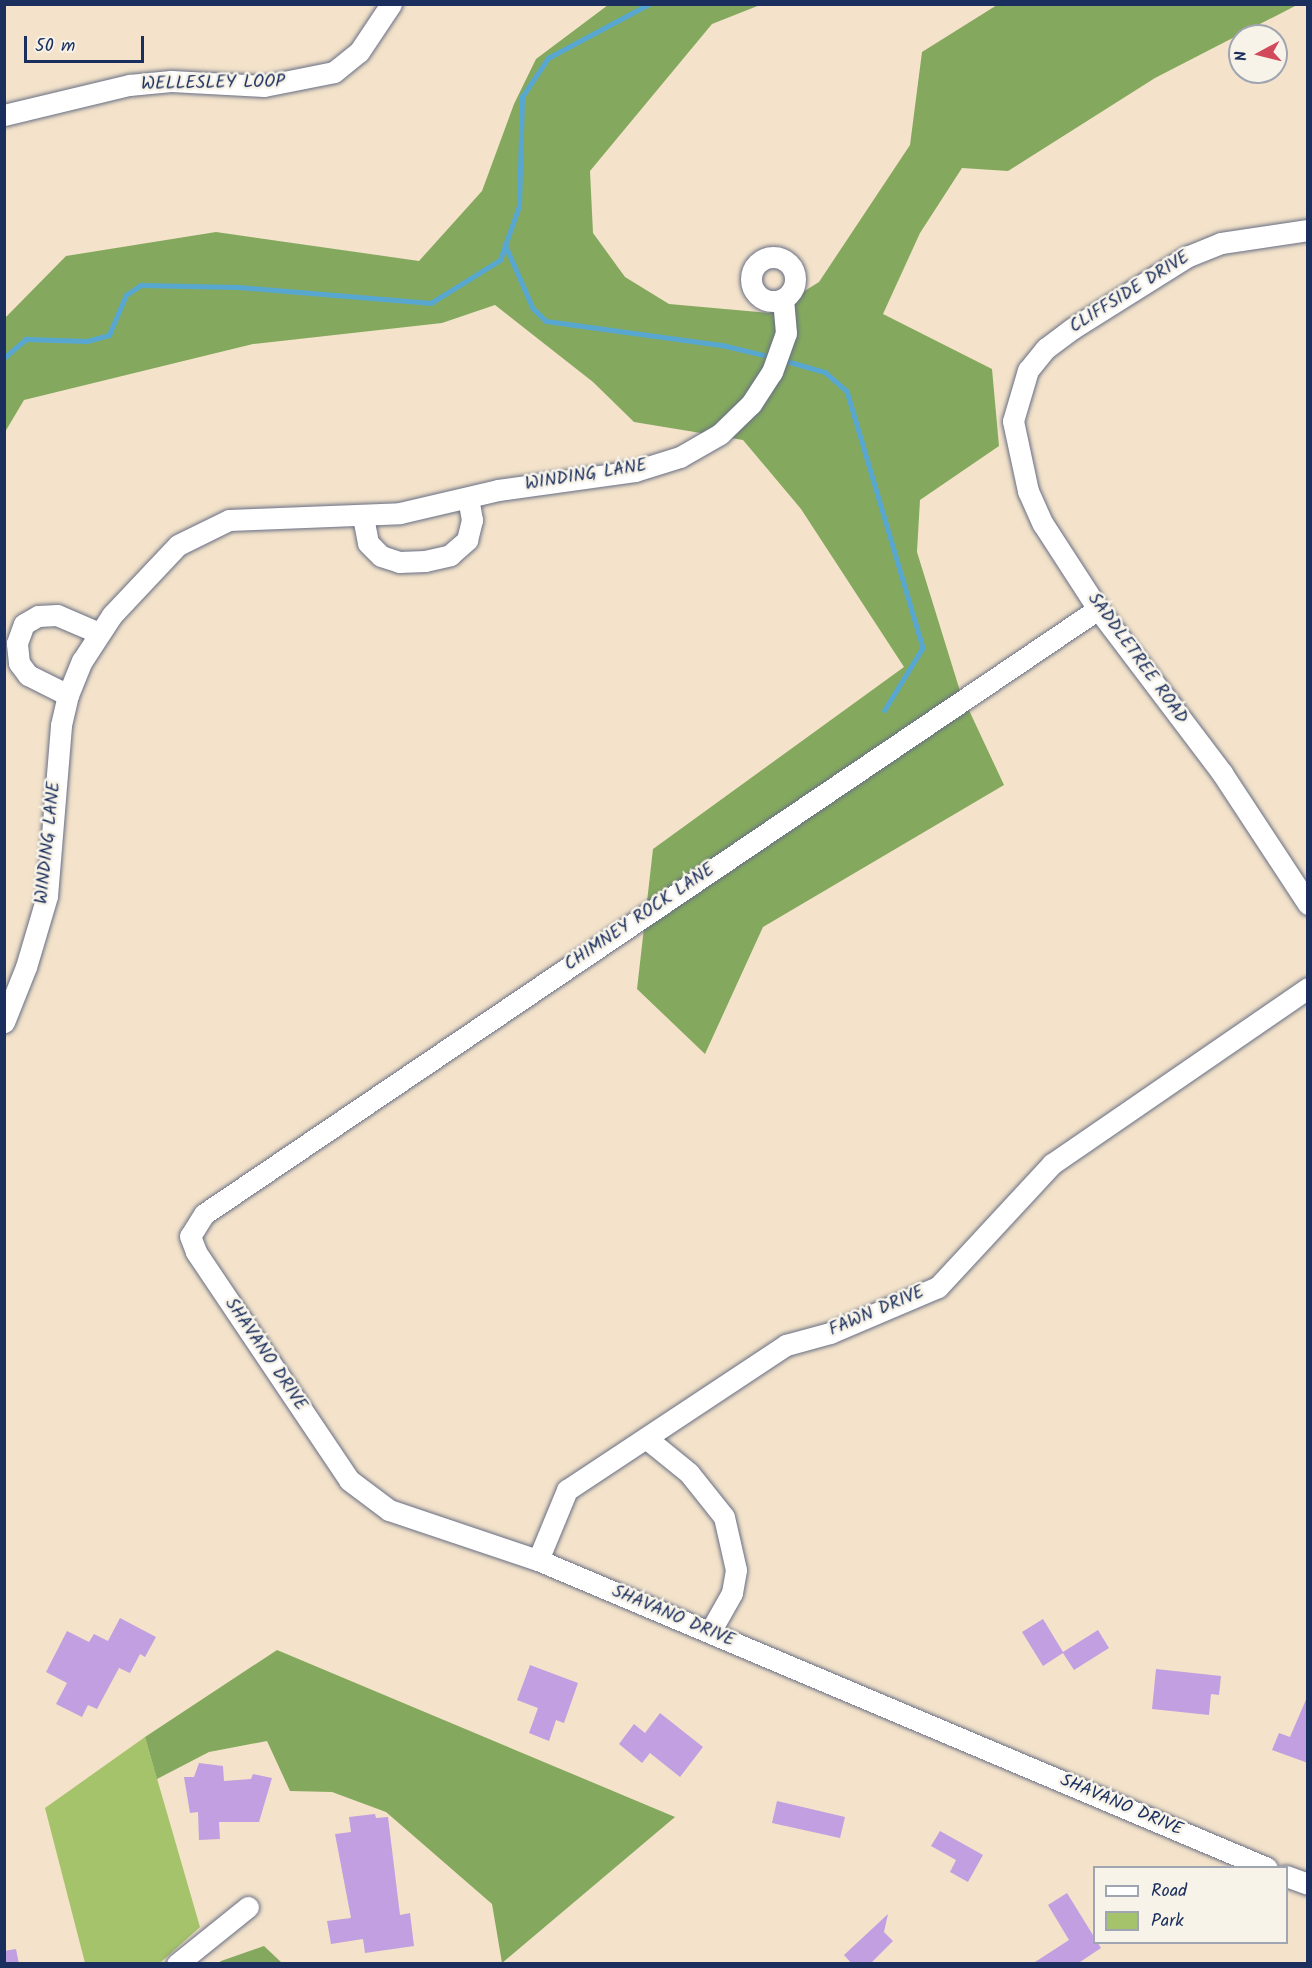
<!DOCTYPE html>
<html>
<head>
<meta charset="utf-8">
<style>
  body { margin:0 }
  #map { position:relative; width:1312px; height:1968px; overflow:hidden; background:#f4e3ca; font-family:Kalam,sans-serif }
  div>[style] { position:absolute }
  .green>* { inset:0; background:#a5c36a }
  .forest>* { inset:0; background:#84a95e }
  .stream>* { height:4.5px; margin:-2.25px; padding:0 2.25px; transform-origin:2.25px; border-radius:2.25px; background:#57a7d1 }
  .building>* { inset:0; background:#c19fe1 }
  .roads { filter:drop-shadow(0 0 2px #676e84) drop-shadow(0 0 2px #676e84) }
  .minor>* { height:21px; margin:-10.5px; padding:0 10.5px; transform-origin:10.5px; border-radius:10.5px; background:#fff }
  .minor>.ring { margin:-10.5px; padding:0; box-sizing:content-box; background:none; border:21px solid #fff; border-radius:50% }
  span { translate:-50% -50%; white-space:nowrap; text-align:center; line-height:1.15; -webkit-text-stroke:5px #f7f3e8; paint-order:stroke }
  .street-label { font-size:18px; color:#1b2f5e }
  .frame { position:absolute; inset:0; border:6px solid #1b2f5e; pointer-events:none }
  .legend { position:absolute; left:1093px; top:1866px; width:195px; height:78px; box-sizing:border-box; background:#f7f3e8; border:2px solid #9fa5b1; margin:0; padding:8px 10px; list-style:none; font-size:18px; color:#1b2f5e }
  .legend li { display:flex; align-items:center; gap:12px; height:30px }
  .legend b { width:30px; border:2px solid #9fa5b1 }
  .north { position:absolute; left:1228px; top:24px; width:60px; height:60px; box-sizing:border-box; background:#f7f3e8; border:2px solid #9fa5b1; border-radius:50%; rotate:263deg; font-size:16px; font-weight:700; line-height:24px; text-align:center; color:#1b2f5e }
  .north::after { content:''; display:block; margin:auto; width:21px; height:27px; background:#d1495b; clip-path:polygon(50% 0,100% 100%,50% 72%,0 100%) }
  .scale { position:absolute; left:24px; top:36px; width:120px; height:27px; box-sizing:border-box; border:3px solid #1b2f5e; border-top:0; padding-left:8px; font-size:18px; line-height:21px; white-space:nowrap; color:#1b2f5e; -webkit-text-stroke:4px #f7f3e8; paint-order:stroke }
</style>
</head>
<body>
<div id="map">
  <div class="green">
    <i style="clip-path:polygon(145px 1737px,200px 1927px,160px 1963px,85px 1963px,45px 1808px)"></i>
  </div>
  <div class="forest">
    <i style="clip-path:polygon(608px 5px,760px 5px,712px 24px,590px 171px,593px 233px,625px 277px,669px 304px,769px 313px,819px 282px,910px 145px,922px 52px,997px 5px,1297px 5px,1155px 78px,1008px 171px,962px 168px,920px 233px,883px 314px,992px 369px,999px 446px,920px 500px,917px 552px,960px 691px,1004px 785px,763px 927px,705px 1054px,637px 989px,653px 849px,904px 667px,801px 509px,743px 440px,634px 422px,593px 382px,495px 305px,442px 323px,253px 344px,24px 400px,5px 432px,5px 318px,66px 256px,216px 232px,419px 261px,482px 191px,514px 104px,536px 59px)"></i>
    <i style="clip-path:polygon(277px 1650px,675px 1817px,502px 1963px,492px 1904px,386px 1812px,332px 1792px,290px 1791px,267px 1741px,209px 1752px,157px 1779px,145px 1737px)"></i>
    <i style="clip-path:polygon(264px 1946px,282px 1963px,219px 1963px,221px 1961px)"></i>
  </div>
  <div class="stream">
    <i style="left:505px;top:244px;width:70px;rotate:66.4deg"></i>
    <i style="left:533px;top:308px;width:18px;rotate:45deg"></i>
    <i style="left:546px;top:321px;width:178px;rotate:7.8deg"></i>
    <i style="left:722px;top:345px;width:43px;rotate:13.4deg"></i>
    <i style="left:4px;top:358px;width:29px;rotate:-41deg"></i>
    <i style="left:26px;top:339px;width:61px;rotate:1.9deg"></i>
    <i style="left:87px;top:341px;width:23px;rotate:-15deg"></i>
    <i style="left:109px;top:335px;width:43px;rotate:-67deg"></i>
    <i style="left:126px;top:295px;width:18px;rotate:-34deg"></i>
    <i style="left:141px;top:285px;width:97px;rotate:1.2deg"></i>
    <i style="left:238px;top:287px;width:194px;rotate:4.7deg"></i>
    <i style="left:431px;top:303px;width:81px;rotate:-31.9deg"></i>
    <i style="left:500px;top:260px;width:57px;rotate:-70.6deg"></i>
    <i style="left:519px;top:206px;width:109px;rotate:-88.4deg"></i>
    <i style="left:522px;top:97px;width:47px;rotate:-56.3deg"></i>
    <i style="left:548px;top:58px;width:115px;rotate:-28.1deg"></i>
    <i style="left:790px;top:362px;width:36px;rotate:16deg"></i>
    <i style="left:825px;top:372px;width:29px;rotate:41deg"></i>
    <i style="left:847px;top:391px;width:268px;rotate:73.5deg"></i>
    <i style="left:923px;top:648px;width:73px;rotate:121.5deg"></i>
  </div>
  <div class="building">
    <i style="clip-path:polygon(120px 1618px,156px 1637px,145px 1657px,140px 1654px,130px 1673px,119px 1668px,97px 1709px,88px 1705px,82px 1717px,56px 1704px,67px 1683px,46px 1672px,67px 1631px,89px 1642px,94px 1634px,108px 1641px)"></i>
    <i style="clip-path:polygon(1043px 1619px,1063px 1652px,1098px 1630px,1109px 1648px,1074px 1670px,1063px 1653px,1043px 1666px,1022px 1632px)"></i>
    <i style="clip-path:polygon(530px 1665px,578px 1683px,564px 1723px,556px 1720px,549px 1741px,529px 1733px,538px 1708px,517px 1700px)"></i>
    <i style="clip-path:polygon(1156px 1669px,1221px 1676px,1219px 1695px,1211px 1694px,1209px 1715px,1152px 1709px)"></i>
    <i style="clip-path:polygon(1308px 1695px,1308px 1763px,1272px 1750px,1279px 1733px,1290px 1737px)"></i>
    <i style="clip-path:polygon(660px 1713px,703px 1747px,680px 1777px,650px 1753px,642px 1763px,619px 1744px,634px 1724px,645px 1733px)"></i>
    <i style="clip-path:polygon(199px 1763px,223px 1766px,224px 1781px,251px 1779px,253px 1774px,272px 1778px,259px 1822px,219px 1822px,220px 1839px,199px 1840px,198px 1812px,190px 1813px,184px 1777px,194px 1777px)"></i>
    <i style="clip-path:polygon(777px 1801px,845px 1817px,840px 1838px,772px 1823px)"></i>
    <i style="clip-path:polygon(375px 1814px,376px 1818px,388px 1817px,400px 1915px,410px 1913px,414px 1946px,365px 1953px,363px 1939px,331px 1944px,327px 1921px,351px 1918px,335px 1834px,351px 1832px,349px 1817px)"></i>
    <i style="clip-path:polygon(940px 1831px,983px 1855px,968px 1882px,950px 1872px,956px 1860px,931px 1846px)"></i>
    <i style="clip-path:polygon(1067px 1893px,1101px 1948px,1077px 1964px,1032px 1964px,1069px 1940px,1048px 1905px)"></i>
    <i style="clip-path:polygon(888px 1914px,884px 1932px,893px 1941px,870px 1964px,852px 1964px,844px 1955px)"></i>
    <i style="clip-path:polygon(16px 1949px,19px 1964px,4px 1964px,4px 1951px)"></i>
  </div>
  <div class="roads">
    <div class="minor">
      <i style="left:4px;top:115px;width:129px;rotate:-13.5deg"></i>
      <i style="left:129px;top:85px;width:42px;rotate:-5.4deg"></i>
      <i style="left:171px;top:81px;width:93px;rotate:3.1deg"></i>
      <i style="left:264px;top:86px;width:71px;rotate:-11.3deg"></i>
      <i style="left:334px;top:72px;width:32px;rotate:-39deg"></i>
      <i style="left:359px;top:52px;width:58px;rotate:-56.3deg"></i>
      <i style="left:1308px;top:230px;width:88px;rotate:171.5deg"></i>
      <i style="left:1221px;top:243px;width:35px;rotate:158deg"></i>
      <i style="left:1188px;top:256px;width:136px;rotate:147.9deg"></i>
      <i style="left:1073px;top:328px;width:34px;rotate:143deg"></i>
      <i style="left:1046px;top:348px;width:28px;rotate:129deg"></i>
      <i style="left:1028px;top:370px;width:53px;rotate:106.4deg"></i>
      <i style="left:1013px;top:421px;width:72px;rotate:77.9deg"></i>
      <i style="left:1028px;top:491px;width:36px;rotate:66deg"></i>
      <i style="left:1043px;top:524px;width:101px;rotate:57.1deg"></i>
      <i style="left:1098px;top:609px;width:206px;rotate:52.9deg"></i>
      <i style="left:1222px;top:773px;width:157px;rotate:56.7deg"></i>
      <i class="ring" style="left:751px;top:257px;width:23px;height:23px"></i>
      <i style="left:363px;top:517px;width:26px;rotate:79deg"></i>
      <i style="left:368px;top:543px;width:18px;rotate:45deg"></i>
      <i style="left:381px;top:556px;width:19px;rotate:18deg"></i>
      <i style="left:399px;top:562px;width:26px;rotate:-2deg"></i>
      <i style="left:425px;top:561px;width:26px;rotate:-13deg"></i>
      <i style="left:450px;top:555px;width:23px;rotate:-41deg"></i>
      <i style="left:467px;top:540px;width:21px;rotate:-76deg"></i>
      <i style="left:472px;top:520px;width:22px;rotate:-100deg"></i>
      <i style="left:1098px;top:609px;width:1079px;rotate:145.91deg"></i>
      <i style="left:204px;top:1214px;width:26px;rotate:122deg"></i>
      <i style="left:190px;top:1236px;width:17px;rotate:69deg"></i>
      <i style="left:196px;top:1252px;width:275px;rotate:56.1deg"></i>
      <i style="left:349px;top:1480px;width:50px;rotate:36.9deg"></i>
      <i style="left:389px;top:1510px;width:157px;rotate:18.6deg"></i>
      <i style="left:538px;top:1560px;width:791px;rotate:22.9deg"></i>
      <i style="left:68px;top:695px;width:45px;rotate:-153.4deg"></i>
      <i style="left:28px;top:675px;width:15px;rotate:-127deg"></i>
      <i style="left:19px;top:663px;width:20px;rotate:-96deg"></i>
      <i style="left:17px;top:643px;width:20px;rotate:-70deg"></i>
      <i style="left:24px;top:624px;width:16px;rotate:-30deg"></i>
      <i style="left:38px;top:616px;width:19px;rotate:-3deg"></i>
      <i style="left:57px;top:615px;width:46px;rotate:23.2deg"></i>
      <i style="left:4px;top:1022px;width:59px;rotate:-68.2deg"></i>
      <i style="left:26px;top:967px;width:74px;rotate:-73.5deg"></i>
      <i style="left:47px;top:896px;width:172px;rotate:-85.3deg"></i>
      <i style="left:61px;top:725px;width:31px;rotate:-77deg"></i>
      <i style="left:68px;top:695px;width:37px;rotate:-68deg"></i>
      <i style="left:82px;top:661px;width:55px;rotate:-56.9deg"></i>
      <i style="left:112px;top:615px;width:96px;rotate:-46.7deg"></i>
      <i style="left:178px;top:545px;width:57px;rotate:-26.1deg"></i>
      <i style="left:229px;top:520px;width:171px;rotate:-2.3deg"></i>
      <i style="left:400px;top:513px;width:101px;rotate:-13.2deg"></i>
      <i style="left:498px;top:490px;width:138px;rotate:-7.9deg"></i>
      <i style="left:635px;top:471px;width:47px;rotate:-17.3deg"></i>
      <i style="left:680px;top:457px;width:46px;rotate:-29.9deg"></i>
      <i style="left:720px;top:434px;width:43px;rotate:-44.1deg"></i>
      <i style="left:751px;top:404px;width:38px;rotate:-57deg"></i>
      <i style="left:772px;top:372px;width:41px;rotate:-70.3deg"></i>
      <i style="left:786px;top:333px;width:34px;rotate:-95deg"></i>
      <i style="left:646px;top:1438px;width:55px;rotate:39.1deg"></i>
      <i style="left:689px;top:1473px;width:56px;rotate:51.5deg"></i>
      <i style="left:724px;top:1517px;width:54px;rotate:77.2deg"></i>
      <i style="left:736px;top:1570px;width:23px;rotate:100deg"></i>
      <i style="left:732px;top:1593px;width:45px;rotate:119.4deg"></i>
      <i style="left:538px;top:1560px;width:76px;rotate:-67.5deg"></i>
      <i style="left:567px;top:1490px;width:263px;rotate:-33.5deg"></i>
      <i style="left:786px;top:1345px;width:46px;rotate:-15.3deg"></i>
      <i style="left:830px;top:1333px;width:117px;rotate:-23.1deg"></i>
      <i style="left:938px;top:1287px;width:168px;rotate:-47.2deg"></i>
      <i style="left:1052px;top:1164px;width:311px;rotate:-34.5deg"></i>
      <i style="left:1286px;top:1876px;width:23px;rotate:20deg"></i>
      <i style="left:177px;top:1964px;width:91px;rotate:-38.8deg"></i>
    </div>
  </div>
  <div class="street-label">
    <span style="left:213px;top:84px;rotate:-1deg">WELLESLEY LOOP</span>
    <span style="left:1130px;top:293px;rotate:-32deg">CLIFFSIDE DRIVE</span>
    <span style="left:586px;top:476px;rotate:-9deg">WINDING LANE</span>
    <span style="left:1137px;top:659px;rotate:54deg">SADDLETREE ROAD</span>
    <span style="left:49px;top:843px;rotate:-84deg">WINDING LANE</span>
    <span style="left:640px;top:918px;rotate:-34deg">CHIMNEY ROCK LANE</span>
    <span style="left:877px;top:1312px;rotate:-23deg">FAWN DRIVE</span>
    <span style="left:265px;top:1355px;rotate:56deg">SHAVANO DRIVE</span>
    <span style="left:673px;top:1617px;rotate:23deg">SHAVANO DRIVE</span>
    <span style="left:1121px;top:1806px;rotate:23deg">SHAVANO DRIVE</span>
  </div>
  <div class="frame"></div>
  <ul class="legend">
  <li><b style="height:8px;background:#fff"></b>Road</li>
  <li><b style="height:16px;background:#a5c36a"></b>Park</li>
  </ul>
  <div class="north">N</div>
  <div class="scale">50 m</div>
</div>
</body>
</html>
